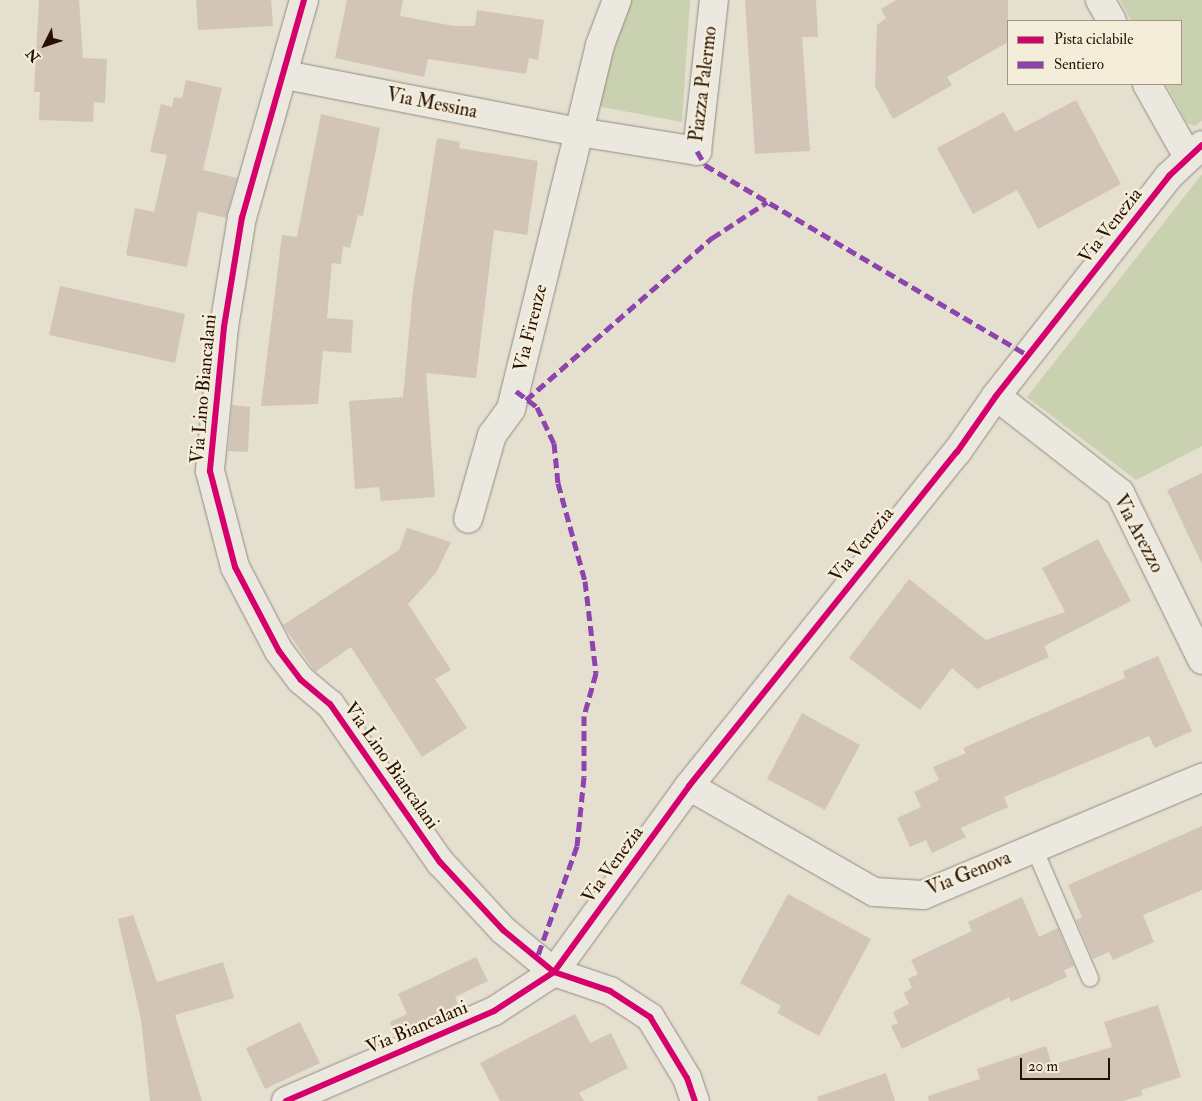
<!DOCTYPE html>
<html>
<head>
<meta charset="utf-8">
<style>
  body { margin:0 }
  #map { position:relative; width:1202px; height:1101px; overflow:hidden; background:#e4dfcf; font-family:"IM FELL Double Pica",serif }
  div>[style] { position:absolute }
  .green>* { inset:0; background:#cad1b0 }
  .building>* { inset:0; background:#d2c5b8 }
  .roads { filter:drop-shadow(0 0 1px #928b80) drop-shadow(0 0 1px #928b80) }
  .service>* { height:16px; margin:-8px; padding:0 8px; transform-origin:8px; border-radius:8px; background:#eae8df }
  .minor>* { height:28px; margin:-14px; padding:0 14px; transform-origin:14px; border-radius:14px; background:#eae8df }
  .quiet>* { height:5px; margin-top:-2.5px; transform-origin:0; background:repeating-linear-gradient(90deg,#8e44ad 0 10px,transparent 0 15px) }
  .cycleway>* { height:6px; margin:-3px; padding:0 3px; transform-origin:3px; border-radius:3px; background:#d6006c }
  span { translate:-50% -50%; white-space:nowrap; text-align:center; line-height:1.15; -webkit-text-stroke:5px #f3edda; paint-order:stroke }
  .street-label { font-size:19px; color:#291003 }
  .legend { position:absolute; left:1007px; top:20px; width:175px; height:65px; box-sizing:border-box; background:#f3edda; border:1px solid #a29584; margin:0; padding:6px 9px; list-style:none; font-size:15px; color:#291003 }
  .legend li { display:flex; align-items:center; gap:10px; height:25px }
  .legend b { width:25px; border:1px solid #a29584 }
  .north { position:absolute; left:20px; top:20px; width:50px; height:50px; -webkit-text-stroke:4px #f3edda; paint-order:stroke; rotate:229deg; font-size:14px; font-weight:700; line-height:20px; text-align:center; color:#291003 }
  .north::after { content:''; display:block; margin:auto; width:18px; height:22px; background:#291003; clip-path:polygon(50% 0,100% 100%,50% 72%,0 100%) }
  .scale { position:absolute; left:1020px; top:1058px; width:90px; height:22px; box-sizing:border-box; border:2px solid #291003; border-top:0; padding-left:6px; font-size:15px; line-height:18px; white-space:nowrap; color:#291003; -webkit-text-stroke:4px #f3edda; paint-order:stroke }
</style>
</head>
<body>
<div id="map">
  <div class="green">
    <i style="clip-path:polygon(626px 0,690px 0,682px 122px,591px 105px)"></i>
    <i style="clip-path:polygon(1120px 0,1202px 0,1202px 121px,1195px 126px,1187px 123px,1166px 84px,1181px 84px,1181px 21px,1131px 21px)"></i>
    <i style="clip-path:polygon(1202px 174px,1202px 446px,1136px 480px,1027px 397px)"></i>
  </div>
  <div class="building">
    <i style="clip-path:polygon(39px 0,79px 0,83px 58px,107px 59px,105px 103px,94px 102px,93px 122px,39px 120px,40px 92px,34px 92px)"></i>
    <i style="clip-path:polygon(196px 0,271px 0,273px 26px,198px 30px)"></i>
    <i style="clip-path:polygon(347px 0,403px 0,400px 16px,454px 26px,475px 26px,477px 10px,544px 20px,538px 60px,529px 58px,526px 74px,428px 59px,424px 77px,335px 58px)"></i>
    <i style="clip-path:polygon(745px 0,816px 0,818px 37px,802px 37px,810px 151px,755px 154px)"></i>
    <i style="clip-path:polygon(896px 0,1008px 0,1008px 42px,947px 77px,952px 85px,893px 119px,875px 86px,877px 25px,886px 18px,881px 9px)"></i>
    <i style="clip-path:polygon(186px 80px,222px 88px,203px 170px,237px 178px,226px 218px,198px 211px,187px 267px,126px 255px,135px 208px,154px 212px,167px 155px,150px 152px,161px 104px,172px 107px,174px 97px,182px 98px)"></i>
    <i style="clip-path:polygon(1076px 100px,1121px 184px,1038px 229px,1017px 190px,973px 214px,937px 148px,1004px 112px,1015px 132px)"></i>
    <i style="clip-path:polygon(321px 114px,380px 128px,363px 216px,358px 215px,350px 248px,343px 246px,341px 264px,332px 263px,327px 318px,353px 320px,351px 353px,323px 351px,318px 404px,261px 406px,282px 235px,297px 237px)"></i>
    <i style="clip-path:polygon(437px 138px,460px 142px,459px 148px,538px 161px,527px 235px,494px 230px,476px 378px,426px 373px,435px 497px,381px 501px,379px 487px,355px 489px,349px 401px,403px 397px,413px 290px)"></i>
    <i style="clip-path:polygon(60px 286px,185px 314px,175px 363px,49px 335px)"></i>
    <i style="clip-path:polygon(232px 405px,250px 407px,248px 452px,228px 451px)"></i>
    <i style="clip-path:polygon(1202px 473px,1202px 564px,1167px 490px)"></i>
    <i style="clip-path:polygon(407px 528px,451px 542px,436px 573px,408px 604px,451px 670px,435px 679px,467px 728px,422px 757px,351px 647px,315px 672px,283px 625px,399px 550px)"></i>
    <i style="clip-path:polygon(1098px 539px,1131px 601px,1044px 646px,1049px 657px,977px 689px,952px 668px,920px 710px,849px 658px,909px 579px,986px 640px,1065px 612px,1042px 568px)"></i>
    <i style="clip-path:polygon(1158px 656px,1192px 731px,1155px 748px,1149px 736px,1004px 797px,1008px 807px,961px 828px,966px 837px,932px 853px,926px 840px,910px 847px,897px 818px,921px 807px,914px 792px,939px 780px,933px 767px,966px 753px,963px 748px,1125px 678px,1123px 671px)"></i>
    <i style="clip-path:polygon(802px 713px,860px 745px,825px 810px,767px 779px)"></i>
    <i style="clip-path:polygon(1202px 826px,1202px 890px,1143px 915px,1154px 942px,1113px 960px,1109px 952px,1093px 959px,1076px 920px,1082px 917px,1068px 885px)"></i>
    <i style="clip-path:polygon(788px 894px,871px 939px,819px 1036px,777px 1013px,781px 1006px,740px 983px)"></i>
    <i style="clip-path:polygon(1022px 897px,1039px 937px,1058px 928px,1074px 966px,1064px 970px,1067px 977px,1011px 1002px,1009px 997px,902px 1049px,891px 1026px,898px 1023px,893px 1012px,909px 1004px,904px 993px,912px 988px,908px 979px,918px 974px,911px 960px,972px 931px,968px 922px)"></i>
    <i style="clip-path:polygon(133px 915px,157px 982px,223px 962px,234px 998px,175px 1015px,202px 1101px,150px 1101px,141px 1019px,118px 919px)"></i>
    <i style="clip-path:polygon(476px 957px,488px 981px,455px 997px,460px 1009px,396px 1036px,390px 1022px,407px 1014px,398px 994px)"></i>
    <i style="clip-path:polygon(1158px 1005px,1181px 1077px,1141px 1090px,1143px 1095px,1123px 1101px,929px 1101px,928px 1096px,980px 1079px,977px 1069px,1046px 1046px,1052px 1065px,1112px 1047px,1104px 1022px)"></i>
    <i style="clip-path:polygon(575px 1014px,590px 1043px,611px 1033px,628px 1068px,579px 1093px,584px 1101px,500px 1101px,480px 1063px)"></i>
    <i style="clip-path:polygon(300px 1022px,320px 1063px,265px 1089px,246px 1048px)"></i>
    <i style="clip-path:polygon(886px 1073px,895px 1101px,818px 1101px,817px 1097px)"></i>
  </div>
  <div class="roads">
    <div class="service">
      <i style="left:1034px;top:848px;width:142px;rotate:66.7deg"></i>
    </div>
    <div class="minor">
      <i style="left:304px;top:0;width:226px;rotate:105.9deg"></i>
      <i style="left:242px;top:217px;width:111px;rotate:99.3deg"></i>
      <i style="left:224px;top:327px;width:145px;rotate:95.6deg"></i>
      <i style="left:210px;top:471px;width:99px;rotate:75.4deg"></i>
      <i style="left:235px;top:567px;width:95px;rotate:62.4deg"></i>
      <i style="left:279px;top:651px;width:36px;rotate:53deg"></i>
      <i style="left:301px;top:680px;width:38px;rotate:40deg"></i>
      <i style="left:330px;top:704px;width:193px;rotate:55.2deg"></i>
      <i style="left:440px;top:862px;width:93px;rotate:47.2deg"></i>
      <i style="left:503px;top:930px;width:66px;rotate:39.5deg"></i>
      <i style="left:554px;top:972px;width:59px;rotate:18.7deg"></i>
      <i style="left:610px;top:991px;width:48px;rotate:33deg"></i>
      <i style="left:650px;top:1017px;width:71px;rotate:58.8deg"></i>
      <i style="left:687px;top:1078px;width:24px;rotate:71deg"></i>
      <i style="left:617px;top:0;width:48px;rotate:110.7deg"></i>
      <i style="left:600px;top:45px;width:89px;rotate:103.6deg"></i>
      <i style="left:579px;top:132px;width:120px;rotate:9.1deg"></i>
      <i style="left:697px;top:151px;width:152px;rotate:-83.6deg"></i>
      <i style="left:1100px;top:0;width:24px;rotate:60deg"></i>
      <i style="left:285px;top:75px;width:299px;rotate:11deg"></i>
      <i style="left:579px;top:132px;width:285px;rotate:103.8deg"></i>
      <i style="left:511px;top:409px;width:32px;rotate:126deg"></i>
      <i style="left:492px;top:435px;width:87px;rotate:105.9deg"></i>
      <i style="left:1147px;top:84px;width:84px;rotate:60.7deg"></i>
      <i style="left:996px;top:396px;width:157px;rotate:38deg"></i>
      <i style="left:1120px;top:493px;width:186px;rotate:63.8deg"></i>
      <i style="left:689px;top:786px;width:213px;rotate:29.8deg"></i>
      <i style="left:874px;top:892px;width:49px;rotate:3.5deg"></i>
      <i style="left:923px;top:895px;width:303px;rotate:-22.8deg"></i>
      <i style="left:286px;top:1101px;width:227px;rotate:-23.4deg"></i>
      <i style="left:494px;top:1011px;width:72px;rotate:-33deg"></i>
      <i style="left:554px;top:972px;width:230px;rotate:-54deg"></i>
      <i style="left:689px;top:786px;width:428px;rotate:-51.3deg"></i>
      <i style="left:957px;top:452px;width:68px;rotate:-55.1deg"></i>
      <i style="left:996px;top:396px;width:280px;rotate:-51.8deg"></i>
      <i style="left:1169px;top:176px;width:45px;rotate:-43.2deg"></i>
    </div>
  </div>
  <div class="quiet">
    <i style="left:697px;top:151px;width:16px;rotate:60deg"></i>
    <i style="left:705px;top:165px;width:375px;rotate:30.5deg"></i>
    <i style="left:516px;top:391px;width:26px;rotate:37deg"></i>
    <i style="left:537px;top:407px;width:40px;rotate:65deg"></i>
    <i style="left:554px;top:443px;width:40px;rotate:84.3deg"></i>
    <i style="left:558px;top:483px;width:102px;rotate:74.6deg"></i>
    <i style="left:585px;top:581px;width:93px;rotate:83.2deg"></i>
    <i style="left:596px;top:673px;width:45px;rotate:105.6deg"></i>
    <i style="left:584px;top:716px;width:61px;rotate:90deg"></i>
    <i style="left:584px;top:777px;width:69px;rotate:95.8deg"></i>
    <i style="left:577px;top:846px;width:119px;rotate:109.7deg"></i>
    <i style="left:526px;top:400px;width:247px;rotate:-41.1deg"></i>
    <i style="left:712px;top:238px;width:66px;rotate:-33.2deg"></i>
  </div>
  <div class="cycleway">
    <i style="left:304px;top:0;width:226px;rotate:105.9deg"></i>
    <i style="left:242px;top:217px;width:111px;rotate:99.3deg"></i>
    <i style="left:224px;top:327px;width:145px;rotate:95.6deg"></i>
    <i style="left:210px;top:471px;width:99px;rotate:75.4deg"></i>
    <i style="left:235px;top:567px;width:95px;rotate:62.4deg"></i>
    <i style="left:279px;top:651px;width:36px;rotate:53deg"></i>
    <i style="left:301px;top:680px;width:38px;rotate:40deg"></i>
    <i style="left:330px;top:704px;width:193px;rotate:55.2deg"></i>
    <i style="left:440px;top:862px;width:93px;rotate:47.2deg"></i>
    <i style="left:503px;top:930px;width:66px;rotate:39.5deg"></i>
    <i style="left:554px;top:972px;width:59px;rotate:18.7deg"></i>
    <i style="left:610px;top:991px;width:48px;rotate:33deg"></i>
    <i style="left:650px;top:1017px;width:71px;rotate:58.8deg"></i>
    <i style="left:687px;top:1078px;width:24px;rotate:71deg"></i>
    <i style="left:286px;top:1101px;width:227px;rotate:-23.4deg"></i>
    <i style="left:494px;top:1011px;width:72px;rotate:-33deg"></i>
    <i style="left:554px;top:972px;width:230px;rotate:-54deg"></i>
    <i style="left:689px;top:786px;width:428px;rotate:-51.3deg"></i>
    <i style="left:957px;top:452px;width:68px;rotate:-55.1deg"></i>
    <i style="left:996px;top:396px;width:280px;rotate:-51.8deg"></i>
    <i style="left:1169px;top:176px;width:45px;rotate:-43.2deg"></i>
  </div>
  <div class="street-label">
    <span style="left:704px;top:84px;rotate:-83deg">Piazza Palermo</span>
    <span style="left:432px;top:104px;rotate:11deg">Via Messina</span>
    <span style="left:1111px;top:226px;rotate:-52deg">Via Venezia</span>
    <span style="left:531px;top:328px;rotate:-76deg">Via Firenze</span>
    <span style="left:204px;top:389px;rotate:-85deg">Via Lino Biancalani</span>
    <span style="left:1138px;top:534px;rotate:62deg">Via Arezzo</span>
    <span style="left:862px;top:545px;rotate:-51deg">Via Venezia</span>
    <span style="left:391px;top:766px;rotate:55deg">Via Lino Biancalani</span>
    <span style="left:613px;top:865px;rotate:-54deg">Via Venezia</span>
    <span style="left:969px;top:874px;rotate:-22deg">Via Genova</span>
    <span style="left:417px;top:1028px;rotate:-23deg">Via Biancalani</span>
  </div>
  <ul class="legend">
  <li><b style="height:6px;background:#d6006c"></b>Pista ciclabile</li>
  <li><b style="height:6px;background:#8e44ad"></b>Sentiero</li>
  </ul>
  <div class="north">N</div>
  <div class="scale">20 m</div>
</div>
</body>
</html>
